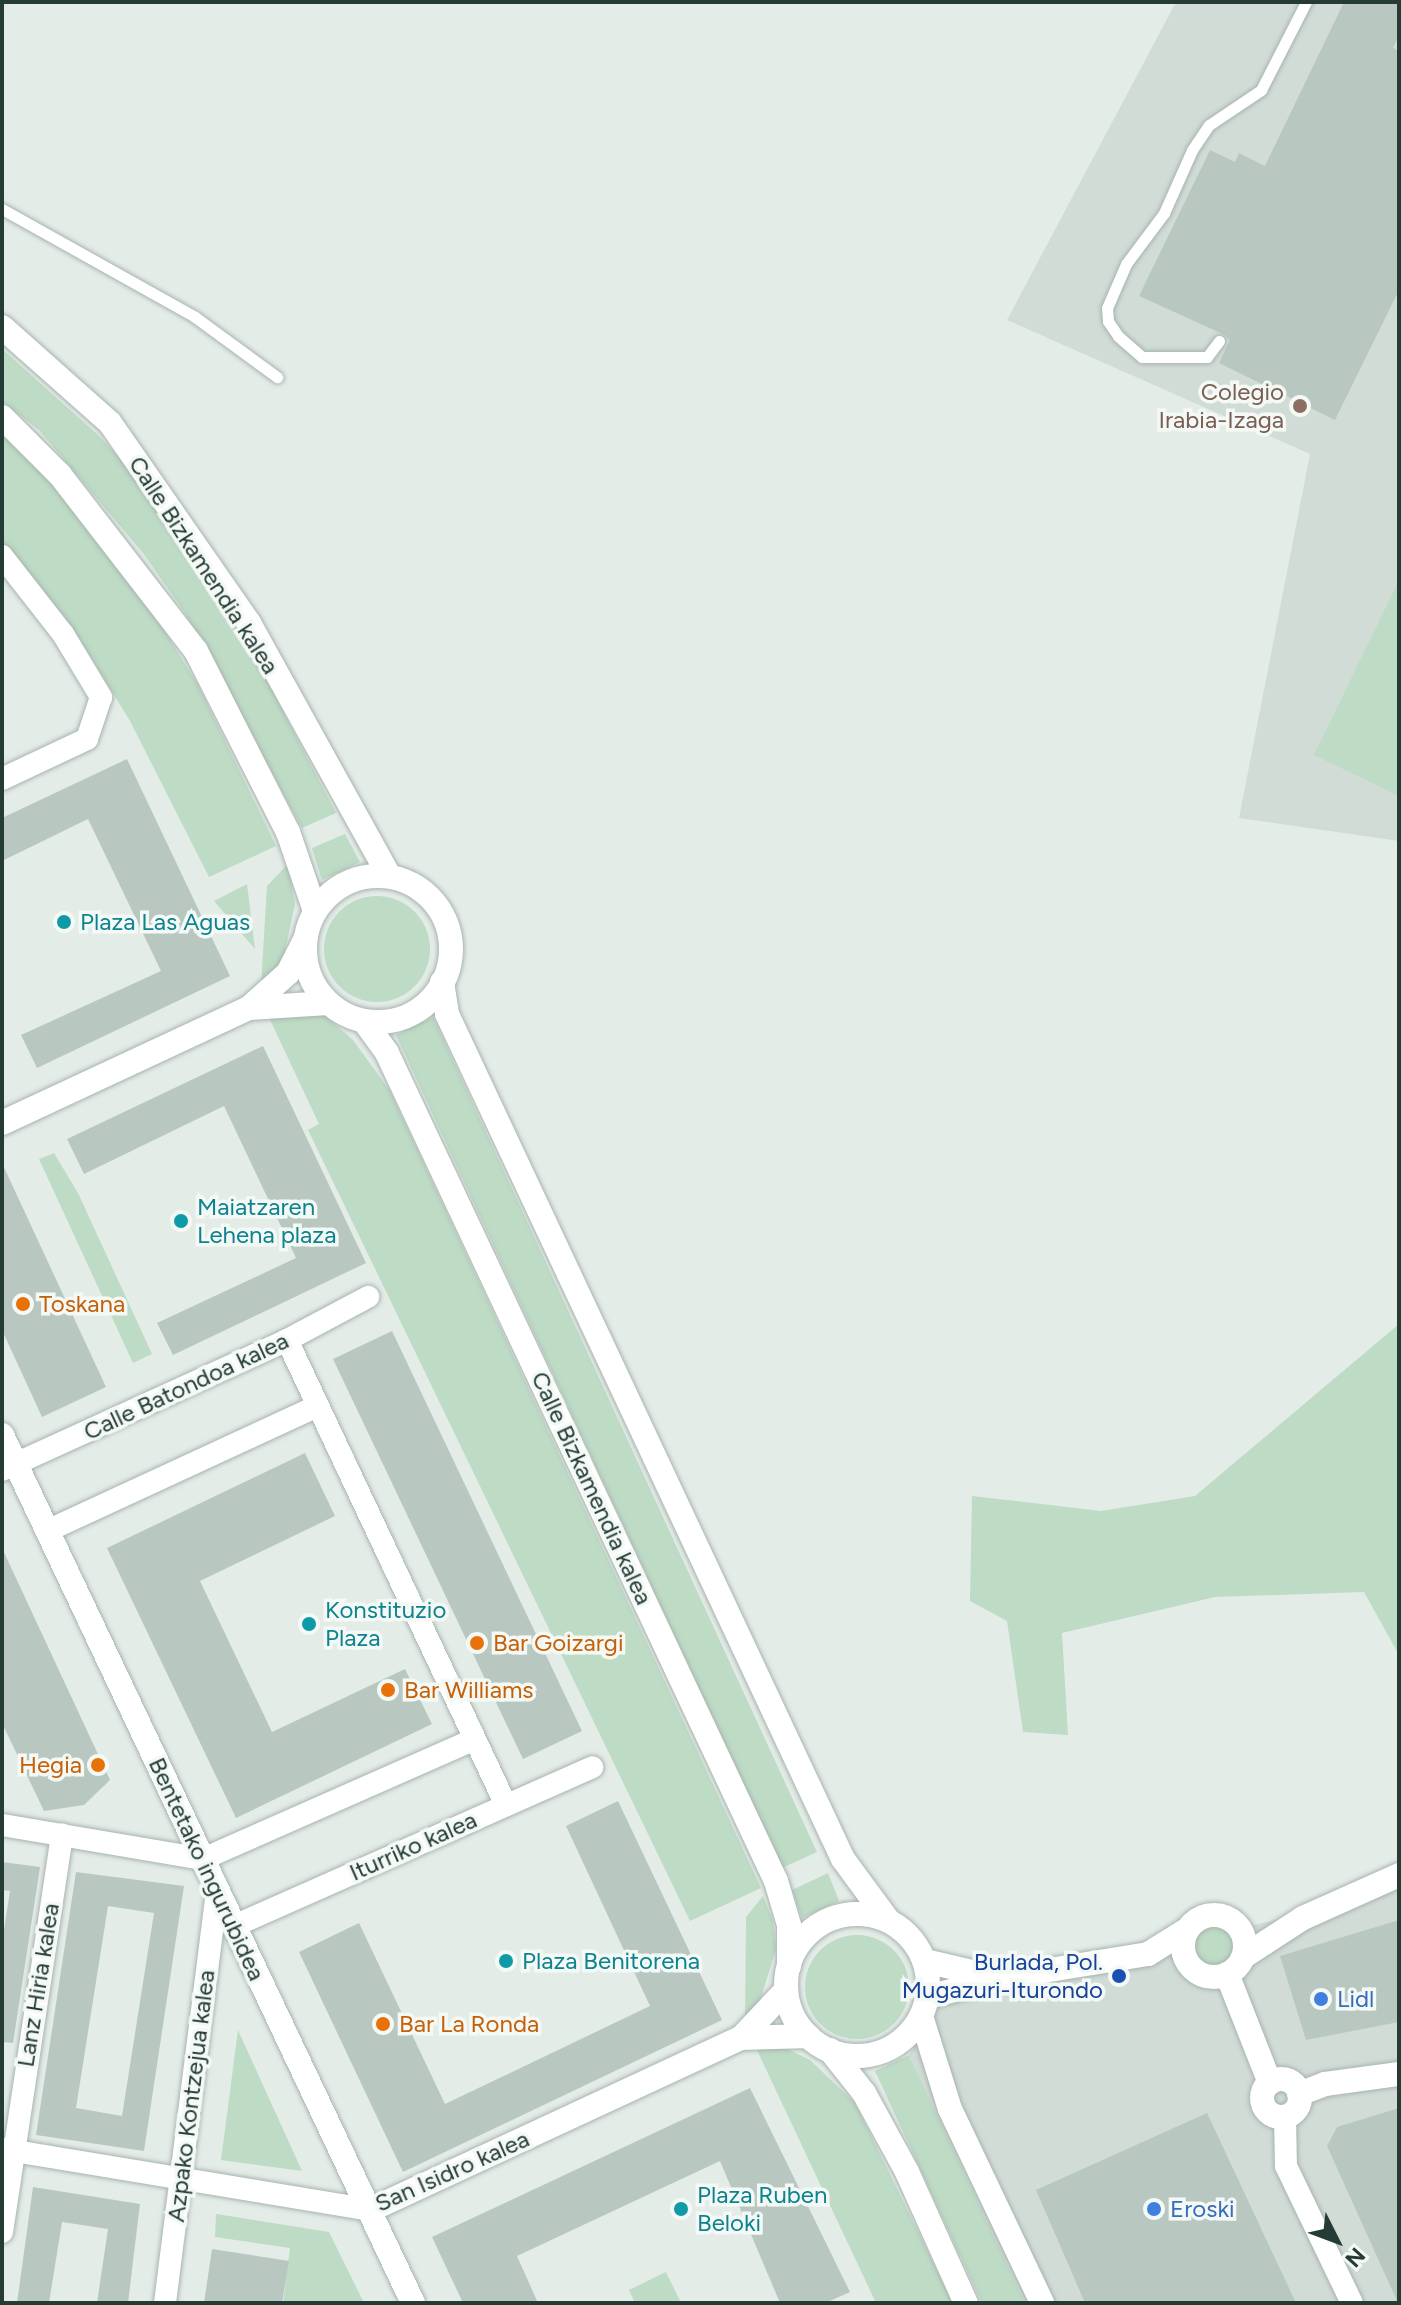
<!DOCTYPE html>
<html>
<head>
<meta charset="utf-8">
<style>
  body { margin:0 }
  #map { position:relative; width:1401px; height:2305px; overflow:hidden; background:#e4ece8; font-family:Figtree,sans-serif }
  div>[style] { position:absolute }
  .built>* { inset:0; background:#d2dcd7 }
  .green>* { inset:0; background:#bedbc5 }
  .round { border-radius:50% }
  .building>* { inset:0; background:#b9c7c1 }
  .roads { filter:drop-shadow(0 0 2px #a7b4af) drop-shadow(0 0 2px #a7b4af) }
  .service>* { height:11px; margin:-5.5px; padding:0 5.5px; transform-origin:5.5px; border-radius:5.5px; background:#fff }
  .minor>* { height:22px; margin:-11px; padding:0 11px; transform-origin:11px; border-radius:11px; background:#fff }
  .tertiary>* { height:24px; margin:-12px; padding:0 12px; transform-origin:12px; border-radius:12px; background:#fff }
  .tertiary>.ring { margin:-12px; padding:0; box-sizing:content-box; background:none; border:24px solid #fff; border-radius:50% }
  .secondary>* { height:24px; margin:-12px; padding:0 12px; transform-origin:12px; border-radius:12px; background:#fff }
  .secondary>.ring { margin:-12px; padding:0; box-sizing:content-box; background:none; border:24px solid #fff; border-radius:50% }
  .dots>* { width:22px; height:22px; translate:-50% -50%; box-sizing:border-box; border:4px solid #f4f9f6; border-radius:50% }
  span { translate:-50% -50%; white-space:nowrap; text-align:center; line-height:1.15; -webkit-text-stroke:7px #f4f9f6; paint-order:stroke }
  .education-label { font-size:24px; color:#785e54 }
  .right { translate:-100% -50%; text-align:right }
  .street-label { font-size:24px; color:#243c35 }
  .culture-label { font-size:24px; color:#0d838f }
  .left { translate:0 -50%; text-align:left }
  .food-label { font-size:24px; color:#c56008 }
  .transit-label { font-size:24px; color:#164399 }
  .shop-label { font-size:24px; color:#366cbe }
  .frame { position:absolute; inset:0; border:4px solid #243c35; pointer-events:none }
  .north { position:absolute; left:1297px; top:2201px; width:80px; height:80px; -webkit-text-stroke:6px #f4f9f6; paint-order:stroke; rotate:132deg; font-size:22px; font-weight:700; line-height:32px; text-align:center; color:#243c35 }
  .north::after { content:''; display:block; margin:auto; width:28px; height:36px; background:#243c35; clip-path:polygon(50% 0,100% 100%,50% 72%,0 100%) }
</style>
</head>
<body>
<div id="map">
  <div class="built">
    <i style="clip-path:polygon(1176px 2px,1399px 2px,1399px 841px,1239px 818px,1310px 454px,1007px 320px)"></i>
    <i style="clip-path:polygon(1399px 1869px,1399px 2303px,1025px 2303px,909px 2055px,943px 1997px,1353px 1902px)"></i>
  </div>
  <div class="green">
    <i style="clip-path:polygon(2px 349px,98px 435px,140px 480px,239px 627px,336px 813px,302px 828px,185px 613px,143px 553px,39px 430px,2px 401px)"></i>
    <i style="clip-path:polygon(2px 433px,38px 465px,151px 609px,198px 685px,276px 846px,209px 877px,130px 721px,75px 631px,2px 543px)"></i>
    <i style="clip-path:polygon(1399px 580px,1399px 796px,1314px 755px)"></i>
    <i style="clip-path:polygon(345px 834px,360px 862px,322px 880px,312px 848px)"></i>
    <i style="clip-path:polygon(288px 864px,295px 904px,283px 960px,277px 973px,261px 985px,267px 886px)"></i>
    <i style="clip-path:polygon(247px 884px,255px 949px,214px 901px)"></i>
    <i class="round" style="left:324px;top:896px;width:106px;height:106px"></i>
    <i style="clip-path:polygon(264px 1007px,322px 1013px,353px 1040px,390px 1091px,761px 1888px,690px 1921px,308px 1130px,319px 1124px)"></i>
    <i style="clip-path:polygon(433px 1017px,817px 1852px,782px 1868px,396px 1035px)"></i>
    <i style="clip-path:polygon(54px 1153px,78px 1193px,152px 1354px,133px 1363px,39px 1159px)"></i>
    <i style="clip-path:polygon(1399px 1324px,1399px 1655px,1364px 1592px,1215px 1597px,1062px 1633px,1068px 1735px,1023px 1732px,1007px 1621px,970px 1601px,972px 1496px,1101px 1511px,1195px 1496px)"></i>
    <i style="clip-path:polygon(828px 1873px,839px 1901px,802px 1918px,792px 1890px)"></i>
    <i style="clip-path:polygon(763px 1896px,773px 1921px,776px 1949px,756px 2014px,745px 2024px,746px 1917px)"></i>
    <i class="round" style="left:1187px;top:1919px;width:54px;height:54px"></i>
    <i class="round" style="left:805px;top:1935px;width:104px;height:104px"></i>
    <i style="clip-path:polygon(238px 2030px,302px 2171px,221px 2160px)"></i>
    <i style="clip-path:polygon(781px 2046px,810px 2060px,855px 2103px,953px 2303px,876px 2303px,757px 2050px)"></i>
    <i style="clip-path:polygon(909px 2055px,1025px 2303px,982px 2303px,875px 2071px)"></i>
    <i style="clip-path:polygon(216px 2214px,329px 2232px,364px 2303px,283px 2303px,290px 2248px,215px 2237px)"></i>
    <i style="clip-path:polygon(666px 2272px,681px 2303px,635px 2303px,629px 2290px)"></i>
  </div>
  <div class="building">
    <i style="clip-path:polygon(1344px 2px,1399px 2px,1399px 36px,1393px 48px,1399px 51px,1399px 290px,1335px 420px,1219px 363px,1230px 340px,1225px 335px,1139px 296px,1210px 150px,1235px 162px,1239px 153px,1265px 166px)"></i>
    <i style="clip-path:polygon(127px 759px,230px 976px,37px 1068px,21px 1035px,161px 971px,88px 819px,2px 861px,2px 818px)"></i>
    <i style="clip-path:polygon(263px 1046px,366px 1263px,173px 1355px,157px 1323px,296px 1258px,224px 1106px,84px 1174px,67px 1139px)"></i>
    <i style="clip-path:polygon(2px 1163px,106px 1387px,42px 1417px,2px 1330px)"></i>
    <i style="clip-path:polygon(392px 1331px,582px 1731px,523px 1759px,333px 1359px)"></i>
    <i style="clip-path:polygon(305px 1453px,335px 1516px,200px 1581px,272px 1732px,405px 1669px,432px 1724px,236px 1818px,107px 1548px)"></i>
    <i style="clip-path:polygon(2px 1548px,110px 1780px,84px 1805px,44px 1811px,2px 1723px)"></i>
    <i style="clip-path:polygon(618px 1801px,722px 2020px,403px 2172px,299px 1952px,359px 1923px,445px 2104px,650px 2006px,566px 1826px)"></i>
    <i style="clip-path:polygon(2px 1862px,40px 1867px,13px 2043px,2px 2042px,2px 1943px,10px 1891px,2px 1890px)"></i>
    <i style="clip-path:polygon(evenodd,76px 1872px,184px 1886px,144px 2151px,36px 2135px,76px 1872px,108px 1906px,154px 1913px,122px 2116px,76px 2108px,108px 1906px)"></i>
    <i style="clip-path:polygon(1399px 1920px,1399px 2022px,1306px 2040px,1280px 1956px)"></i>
    <i style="clip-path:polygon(750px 2088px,850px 2292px,825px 2303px,780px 2303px,720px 2161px,517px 2256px,538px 2303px,463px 2303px,432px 2237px)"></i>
    <i style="clip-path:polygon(1399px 2108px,1399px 2303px,1398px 2303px,1327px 2146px,1337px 2127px)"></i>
    <i style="clip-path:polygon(1207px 2113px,1296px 2303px,1085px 2303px,1036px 2190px)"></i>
    <i style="clip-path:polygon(33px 2187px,140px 2204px,128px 2303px,97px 2303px,108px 2229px,62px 2222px,49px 2303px,17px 2303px)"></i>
    <i style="clip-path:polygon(212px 2249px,289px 2261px,282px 2303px,204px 2303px)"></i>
  </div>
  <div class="roads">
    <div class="service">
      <i style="left:2px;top:209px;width:221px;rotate:29.2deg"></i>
      <i style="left:195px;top:317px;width:102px;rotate:36.2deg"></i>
      <i style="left:1219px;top:341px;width:20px;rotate:127deg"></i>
      <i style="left:1207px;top:357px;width:65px;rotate:180deg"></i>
      <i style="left:1142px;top:357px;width:32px;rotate:-139deg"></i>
      <i style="left:1118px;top:336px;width:18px;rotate:-124deg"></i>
      <i style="left:1108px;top:321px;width:13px;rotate:-94deg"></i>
      <i style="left:1107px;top:308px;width:48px;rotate:-66.6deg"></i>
      <i style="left:1126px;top:264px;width:64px;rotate:-53.3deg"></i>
      <i style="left:1164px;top:213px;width:69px;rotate:-66deg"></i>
      <i style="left:1192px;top:150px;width:30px;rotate:-56deg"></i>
      <i style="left:1209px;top:125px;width:63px;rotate:-33.9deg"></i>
      <i style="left:1261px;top:90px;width:99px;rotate:-62.9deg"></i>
    </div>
    <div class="minor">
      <i style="left:2px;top:556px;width:99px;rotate:52deg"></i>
      <i style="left:63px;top:634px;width:74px;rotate:58.9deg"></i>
      <i style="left:101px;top:697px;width:44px;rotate:108.4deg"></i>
      <i style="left:87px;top:739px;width:94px;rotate:154.8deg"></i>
      <i style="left:287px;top:1340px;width:514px;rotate:64.78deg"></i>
      <i style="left:2px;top:1470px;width:313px;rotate:-24.5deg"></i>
      <i style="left:287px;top:1340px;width:92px;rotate:-28deg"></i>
      <i style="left:47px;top:1531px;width:298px;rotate:-24.8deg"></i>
      <i style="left:2px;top:1825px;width:204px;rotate:9.6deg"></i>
      <i style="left:203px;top:1859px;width:297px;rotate:-23.8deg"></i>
      <i style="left:234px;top:1926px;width:392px;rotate:-23.9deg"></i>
      <i style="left:1285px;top:2116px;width:50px;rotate:88.9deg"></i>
      <i style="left:1286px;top:2166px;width:152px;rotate:64.3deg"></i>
      <i style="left:2px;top:2149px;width:373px;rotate:9.4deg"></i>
      <i style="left:2px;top:2232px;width:402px;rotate:-81.4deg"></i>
      <i style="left:165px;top:2303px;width:417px;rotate:-82.8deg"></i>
    </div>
    <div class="tertiary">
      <i style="left:249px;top:1008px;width:79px;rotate:-3.6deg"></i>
      <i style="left:2px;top:1123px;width:272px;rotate:-25deg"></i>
      <i style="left:249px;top:1008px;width:52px;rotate:-41.9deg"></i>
      <i style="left:288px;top:973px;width:38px;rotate:-63deg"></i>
      <i class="ring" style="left:1183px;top:1915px;width:38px;height:38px"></i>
      <i style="left:1243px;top:1957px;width:72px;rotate:-33deg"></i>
      <i style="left:1303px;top:1918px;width:105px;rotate:-24.1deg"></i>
      <i style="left:925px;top:1961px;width:71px;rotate:13.1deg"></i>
      <i style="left:1227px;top:1974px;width:117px;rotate:68.5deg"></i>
      <i style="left:928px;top:1997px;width:74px;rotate:-14.8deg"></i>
      <i style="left:1000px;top:1978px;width:150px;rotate:-9.2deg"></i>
      <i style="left:1148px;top:1954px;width:47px;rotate:-32deg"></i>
      <i style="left:741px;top:2038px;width:67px;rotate:-1.7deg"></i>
      <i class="ring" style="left:1262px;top:2079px;width:14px;height:14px"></i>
      <i style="left:1299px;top:2094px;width:28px;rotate:-21deg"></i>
      <i style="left:1325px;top:2084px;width:75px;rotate:-7.7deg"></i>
      <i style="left:370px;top:2210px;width:409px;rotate:-24.9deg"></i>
      <i style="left:741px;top:2038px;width:66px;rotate:-46.8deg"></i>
    </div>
    <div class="secondary">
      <i style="left:2px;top:327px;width:144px;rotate:41.6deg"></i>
      <i style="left:110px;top:423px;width:244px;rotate:55.2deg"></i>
      <i style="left:249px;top:623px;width:289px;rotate:61deg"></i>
      <i style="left:2px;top:417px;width:82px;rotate:45deg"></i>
      <i style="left:60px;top:475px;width:222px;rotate:52.3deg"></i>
      <i style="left:196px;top:651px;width:203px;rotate:63.1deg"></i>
      <i style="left:288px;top:832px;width:83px;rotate:71.1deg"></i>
      <i class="ring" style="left:305px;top:876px;width:122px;height:122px"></i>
      <i style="left:442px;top:982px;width:32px;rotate:81deg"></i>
      <i style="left:447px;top:1014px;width:933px;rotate:64.89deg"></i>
      <i style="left:843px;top:1859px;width:74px;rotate:53.7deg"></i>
      <i style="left:364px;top:1021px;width:39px;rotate:54deg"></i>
      <i style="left:387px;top:1053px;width:915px;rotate:64.84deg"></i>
      <i style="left:776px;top:1881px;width:46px;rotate:73.5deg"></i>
      <i style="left:789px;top:1925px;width:41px;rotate:90deg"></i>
      <i style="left:2px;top:1435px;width:960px;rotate:64.66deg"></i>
      <i class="ring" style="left:786px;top:1914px;width:118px;height:118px"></i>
      <i style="left:921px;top:2016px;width:97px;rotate:72.7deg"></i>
      <i style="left:950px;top:2109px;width:215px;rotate:64.6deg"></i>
      <i style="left:830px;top:2050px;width:55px;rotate:51.7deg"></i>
      <i style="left:864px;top:2093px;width:90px;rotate:61.4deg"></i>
      <i style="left:907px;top:2172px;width:144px;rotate:65.8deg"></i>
    </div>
  </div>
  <div class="dots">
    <i style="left:1300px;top:406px;background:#8d6e63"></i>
    <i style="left:64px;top:922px;background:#0f9aa8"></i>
    <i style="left:181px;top:1221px;background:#0f9aa8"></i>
    <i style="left:23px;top:1304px;background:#e8710a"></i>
    <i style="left:309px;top:1624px;background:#0f9aa8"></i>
    <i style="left:477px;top:1643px;background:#e8710a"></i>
    <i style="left:388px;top:1690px;background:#e8710a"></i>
    <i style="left:98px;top:1765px;background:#e8710a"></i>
    <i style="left:506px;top:1961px;background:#0f9aa8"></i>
    <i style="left:1119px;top:1976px;background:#1a4fb4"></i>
    <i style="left:1321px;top:1999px;background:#3f7fe0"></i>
    <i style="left:383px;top:2024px;background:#e8710a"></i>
    <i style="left:681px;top:2209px;background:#0f9aa8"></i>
    <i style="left:1154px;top:2209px;background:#3f7fe0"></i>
  </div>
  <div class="education-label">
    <span class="right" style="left:1284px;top:406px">Colegio<br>Irabia-Izaga</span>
  </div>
  <div class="street-label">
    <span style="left:204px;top:565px;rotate:57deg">Calle Bizkamendia kalea</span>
    <span style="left:186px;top:1386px;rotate:-25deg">Calle Batondoa kalea</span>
    <span style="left:592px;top:1488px;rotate:65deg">Calle Bizkamendia kalea</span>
    <span style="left:413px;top:1846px;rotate:-24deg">Iturriko kalea</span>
    <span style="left:207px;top:1869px;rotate:65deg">Bentetako ingurubidea</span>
    <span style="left:38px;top:1985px;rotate:-81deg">Lanz Hiria kalea</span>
    <span style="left:191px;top:2096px;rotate:-83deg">Azpako Kontzejua kalea</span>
    <span style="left:452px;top:2171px;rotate:-24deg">San Isidro kalea</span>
  </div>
  <div class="culture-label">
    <span class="left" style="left:80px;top:922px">Plaza Las Aguas</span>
    <span class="left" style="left:197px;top:1221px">Maiatzaren<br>Lehena plaza</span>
    <span class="left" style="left:325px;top:1624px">Konstituzio<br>Plaza</span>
    <span class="left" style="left:522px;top:1961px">Plaza Benitorena</span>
    <span class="left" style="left:697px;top:2209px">Plaza Ruben<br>Beloki</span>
  </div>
  <div class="food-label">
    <span class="left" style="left:39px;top:1304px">Toskana</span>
    <span class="left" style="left:493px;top:1643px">Bar Goizargi</span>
    <span class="left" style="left:404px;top:1690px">Bar Williams</span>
    <span class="right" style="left:82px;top:1765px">Hegia</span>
    <span class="left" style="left:399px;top:2024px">Bar La Ronda</span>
  </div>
  <div class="transit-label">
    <span class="right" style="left:1103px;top:1976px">Burlada, Pol.<br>Mugazuri-Iturondo</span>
  </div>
  <div class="shop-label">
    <span class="left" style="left:1337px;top:1999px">Lidl</span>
    <span class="left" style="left:1170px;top:2209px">Eroski</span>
  </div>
  <div class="frame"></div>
  <div class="north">N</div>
</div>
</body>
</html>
